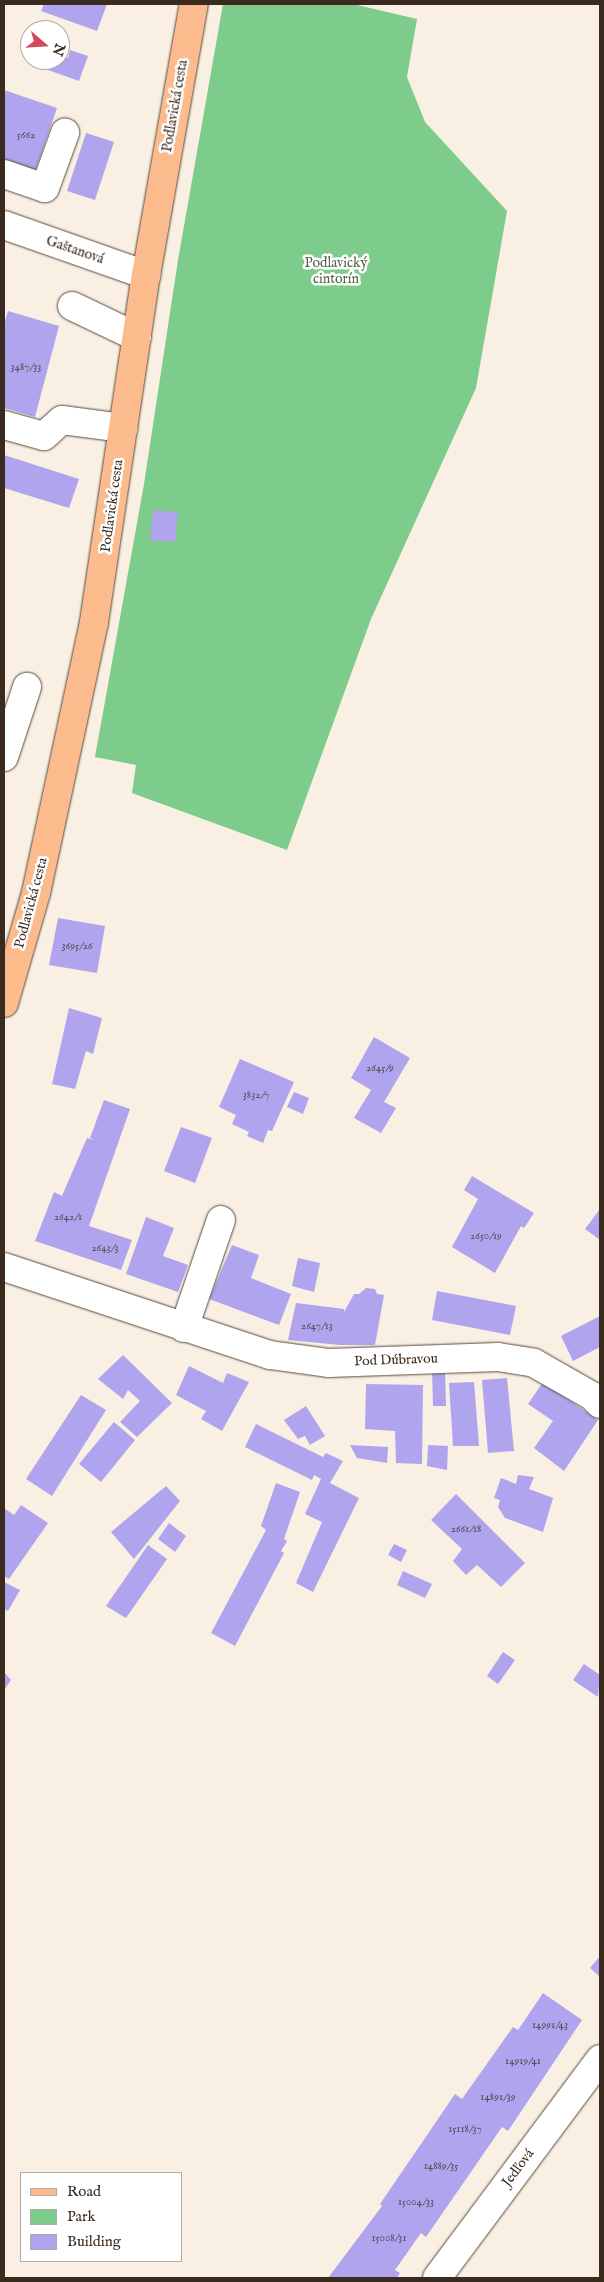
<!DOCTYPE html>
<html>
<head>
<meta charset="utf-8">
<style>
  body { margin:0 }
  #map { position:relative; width:604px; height:2282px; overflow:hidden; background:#f9f0e3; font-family:"IM FELL English",serif }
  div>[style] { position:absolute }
  .green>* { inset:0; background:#7dcc8c }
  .building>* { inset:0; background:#afa4ed }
  .roads { filter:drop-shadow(0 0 1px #58483c) drop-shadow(0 0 1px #58483c) }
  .minor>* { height:28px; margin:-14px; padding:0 14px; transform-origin:14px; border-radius:14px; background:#fff }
  .major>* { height:28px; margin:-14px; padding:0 14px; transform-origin:14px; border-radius:14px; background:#fbbb8c }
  span { translate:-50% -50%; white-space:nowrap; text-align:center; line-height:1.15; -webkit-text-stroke:5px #fff; paint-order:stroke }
  .number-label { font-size:11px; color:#584852 }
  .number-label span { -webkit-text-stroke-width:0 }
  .street-label { font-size:14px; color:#3b2a1e }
  .park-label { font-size:14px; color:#526344 }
  .frame { position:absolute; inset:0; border:5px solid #3b2a1e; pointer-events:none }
  .legend { position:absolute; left:20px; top:2172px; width:162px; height:90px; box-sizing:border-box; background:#fff; border:1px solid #b1aaa5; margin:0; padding:6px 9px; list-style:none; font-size:15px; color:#3b2a1e }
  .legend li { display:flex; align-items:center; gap:10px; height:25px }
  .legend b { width:25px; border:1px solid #b1aaa5 }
  .north { position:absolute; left:20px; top:20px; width:50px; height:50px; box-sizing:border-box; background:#fff; border:1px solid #b1aaa5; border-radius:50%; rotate:109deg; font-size:14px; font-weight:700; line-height:20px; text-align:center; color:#3b2a1e }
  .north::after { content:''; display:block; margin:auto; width:18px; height:22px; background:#d1495b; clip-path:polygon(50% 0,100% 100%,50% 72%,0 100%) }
</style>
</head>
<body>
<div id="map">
  <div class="green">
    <i style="clip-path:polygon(223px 4px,353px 4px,417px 19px,407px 77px,425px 122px,507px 211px,476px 388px,371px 619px,287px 850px,132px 793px,136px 765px,95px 757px,144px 484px,178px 260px)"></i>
  </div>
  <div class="building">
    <i style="clip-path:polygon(44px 4px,107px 4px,97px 31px,41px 11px)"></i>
    <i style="clip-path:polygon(70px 50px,88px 56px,79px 81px,34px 65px,36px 60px,60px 60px,60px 55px,68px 58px)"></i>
    <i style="clip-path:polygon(4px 90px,57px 108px,35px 172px,4px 161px)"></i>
    <i style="clip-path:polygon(86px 133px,114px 142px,95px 200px,67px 191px)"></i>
    <i style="clip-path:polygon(8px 311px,59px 326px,35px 417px,4px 408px,4px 325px)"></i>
    <i style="clip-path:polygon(4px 455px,79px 479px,69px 508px,4px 488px)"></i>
    <i style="clip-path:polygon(153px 510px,178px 512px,175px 542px,150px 540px)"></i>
    <i style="clip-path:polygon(58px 918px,105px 926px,97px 973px,49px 965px)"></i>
    <i style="clip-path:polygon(69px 1008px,102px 1018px,93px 1054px,86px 1051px,75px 1089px,52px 1084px)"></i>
    <i style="clip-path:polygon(374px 1037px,410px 1058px,384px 1102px,396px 1108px,381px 1133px,354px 1118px,371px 1090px,351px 1078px)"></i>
    <i style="clip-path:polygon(240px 1059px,294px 1082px,272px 1131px,268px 1130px,263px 1143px,247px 1136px,249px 1132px,232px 1124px,236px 1115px,219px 1107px)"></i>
    <i style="clip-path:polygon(294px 1092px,309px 1098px,303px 1114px,287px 1107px)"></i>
    <i style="clip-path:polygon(104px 1100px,130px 1109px,89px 1226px,132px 1240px,121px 1270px,35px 1241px,54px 1192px,62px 1196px,87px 1138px,94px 1140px,90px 1138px)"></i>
    <i style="clip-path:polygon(181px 1127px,212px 1138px,195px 1183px,164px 1171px)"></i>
    <i style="clip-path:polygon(472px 1176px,534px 1213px,524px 1228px,521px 1226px,495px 1273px,452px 1247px,478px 1199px,464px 1190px)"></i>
    <i style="clip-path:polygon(600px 1209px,600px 1240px,585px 1229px)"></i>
    <i style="clip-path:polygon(146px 1217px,174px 1228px,163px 1256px,188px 1265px,178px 1292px,126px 1274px)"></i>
    <i style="clip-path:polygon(232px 1245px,259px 1255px,251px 1278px,291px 1294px,279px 1325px,209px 1299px)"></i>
    <i style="clip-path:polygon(298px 1258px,320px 1263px,314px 1292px,292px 1286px)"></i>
    <i style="clip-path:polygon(366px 1288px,375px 1289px,377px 1294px,384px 1295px,375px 1345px,340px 1345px,288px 1340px,296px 1303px,344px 1309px,344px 1312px,354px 1294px,359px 1294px)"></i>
    <i style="clip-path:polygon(437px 1291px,516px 1306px,510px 1335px,432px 1320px)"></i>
    <i style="clip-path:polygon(600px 1316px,600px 1347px,573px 1361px,561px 1336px)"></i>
    <i style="clip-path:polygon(123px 1355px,172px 1403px,137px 1437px,120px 1422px,140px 1401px,128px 1390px,123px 1399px,98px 1379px)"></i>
    <i style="clip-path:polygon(189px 1366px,223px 1383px,227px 1373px,249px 1382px,222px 1431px,201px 1419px,206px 1411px,176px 1395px)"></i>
    <i style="clip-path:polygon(432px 1370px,445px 1370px,446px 1406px,433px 1406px)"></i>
    <i style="clip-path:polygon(507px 1378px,514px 1451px,488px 1453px,482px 1380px)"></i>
    <i style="clip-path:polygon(474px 1382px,479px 1446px,453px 1446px,449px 1383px)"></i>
    <i style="clip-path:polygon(543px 1382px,598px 1420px,564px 1471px,534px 1448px,553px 1421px,528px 1404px)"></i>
    <i style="clip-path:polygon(366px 1384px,423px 1385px,422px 1464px,396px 1463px,395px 1431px,365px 1429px)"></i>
    <i style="clip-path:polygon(81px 1395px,106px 1410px,52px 1496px,26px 1479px)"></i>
    <i style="clip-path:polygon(306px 1406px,325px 1436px,310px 1445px,305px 1436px,298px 1439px,284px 1420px)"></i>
    <i style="clip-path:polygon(114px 1422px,135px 1440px,101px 1482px,79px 1464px)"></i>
    <i style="clip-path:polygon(256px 1424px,323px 1457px,326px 1453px,343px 1461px,330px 1483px,359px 1498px,313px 1592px,296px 1583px,322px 1522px,305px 1514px,321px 1479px,314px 1475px,312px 1480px,245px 1447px)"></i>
    <i style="clip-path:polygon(350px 1445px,388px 1447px,387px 1463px,357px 1458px)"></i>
    <i style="clip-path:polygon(428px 1445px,448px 1446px,447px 1470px,427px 1466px)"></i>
    <i style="clip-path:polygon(518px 1475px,534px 1477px,529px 1489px,553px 1498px,543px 1532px,505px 1518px,498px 1507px,500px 1500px,494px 1498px,501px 1478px,516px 1484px)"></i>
    <i style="clip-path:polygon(276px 1483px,300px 1492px,284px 1539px,287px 1541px,281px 1551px,284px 1553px,235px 1646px,211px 1633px,266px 1530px,261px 1526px)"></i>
    <i style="clip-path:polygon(166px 1486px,180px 1501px,134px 1559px,111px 1532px)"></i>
    <i style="clip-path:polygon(456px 1494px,525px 1563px,501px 1587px,477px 1565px,466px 1575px,453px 1561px,462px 1549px,431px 1520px)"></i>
    <i style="clip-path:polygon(21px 1505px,48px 1523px,9px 1579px,4px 1576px,4px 1508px,14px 1515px)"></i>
    <i style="clip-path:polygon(169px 1523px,186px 1536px,175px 1552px,158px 1539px)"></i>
    <i style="clip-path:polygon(394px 1544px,407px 1550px,401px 1562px,388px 1555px)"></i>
    <i style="clip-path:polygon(148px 1545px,167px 1559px,126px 1618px,106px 1606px)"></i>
    <i style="clip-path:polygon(403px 1571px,432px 1584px,425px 1598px,397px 1585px)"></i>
    <i style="clip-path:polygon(4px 1582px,20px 1590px,8px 1611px,4px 1609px)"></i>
    <i style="clip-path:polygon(503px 1652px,515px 1660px,498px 1684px,487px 1676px)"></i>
    <i style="clip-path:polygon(584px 1664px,600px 1675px,598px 1697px,573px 1680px)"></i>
    <i style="clip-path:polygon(4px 1672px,11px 1680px,4px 1690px)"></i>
    <i style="clip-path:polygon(600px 1956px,600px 1977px,590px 1968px)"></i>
    <i style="clip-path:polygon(543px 1993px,582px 2020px,508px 2131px,502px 2127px,426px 2237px,421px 2233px,395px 2270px,400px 2273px,397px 2278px,328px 2278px,382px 2206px,380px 2204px,455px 2094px,462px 2099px,513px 2027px,518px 2030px)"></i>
  </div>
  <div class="roads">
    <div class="minor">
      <i style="left:4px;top:174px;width:43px;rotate:18.9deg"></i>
      <i style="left:45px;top:188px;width:59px;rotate:-70deg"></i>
      <i style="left:4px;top:225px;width:151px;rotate:19.4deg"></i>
      <i style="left:72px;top:306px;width:72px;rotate:25.5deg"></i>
      <i style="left:4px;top:425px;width:41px;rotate:15.4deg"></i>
      <i style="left:44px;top:436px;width:24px;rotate:-42deg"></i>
      <i style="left:62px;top:420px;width:62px;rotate:7.5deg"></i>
      <i style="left:4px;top:757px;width:74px;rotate:-71.8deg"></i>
      <i style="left:4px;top:1267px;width:280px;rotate:18.3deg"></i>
      <i style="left:270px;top:1355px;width:60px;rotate:7.7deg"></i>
      <i style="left:329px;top:1363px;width:169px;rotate:-2deg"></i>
      <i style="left:498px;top:1357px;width:36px;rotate:9deg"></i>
      <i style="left:534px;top:1363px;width:67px;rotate:29.6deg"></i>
      <i style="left:592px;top:1396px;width:11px;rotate:45deg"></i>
      <i style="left:184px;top:1328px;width:114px;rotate:-71.1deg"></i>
      <i style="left:437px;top:2278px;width:273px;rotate:-53.3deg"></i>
    </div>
    <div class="major">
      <i style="left:4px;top:1003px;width:115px;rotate:-73.8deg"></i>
      <i style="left:36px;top:893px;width:277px;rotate:-77.9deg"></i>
      <i style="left:94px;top:622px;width:351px;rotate:-81.5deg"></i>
      <i style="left:146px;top:275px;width:275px;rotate:-80deg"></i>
    </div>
  </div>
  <div class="number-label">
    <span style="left:26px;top:135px">5662</span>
    <span style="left:26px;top:367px">3487/33</span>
    <span style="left:77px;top:946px">3695/26</span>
    <span style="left:380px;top:1068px">2645/9</span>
    <span style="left:256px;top:1095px">3832/7</span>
    <span style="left:68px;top:1217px">2642/1</span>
    <span style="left:486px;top:1236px">2650/19</span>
    <span style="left:105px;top:1248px">2643/3</span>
    <span style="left:317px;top:1326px">2647/13</span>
    <span style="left:466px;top:1529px">2661/18</span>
    <span style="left:550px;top:2025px">14991/43</span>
    <span style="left:523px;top:2061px">14919/41</span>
    <span style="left:498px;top:2097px">14891/39</span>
    <span style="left:465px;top:2129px">15118/37</span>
    <span style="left:441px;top:2166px">14889/35</span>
    <span style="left:416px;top:2202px">15004/33</span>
    <span style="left:389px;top:2238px">15008/31</span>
  </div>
  <div class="street-label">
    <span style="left:175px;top:106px;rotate:-80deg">Podlavická cesta</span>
    <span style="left:75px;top:250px;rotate:19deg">Gaštanová</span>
    <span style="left:112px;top:506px;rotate:-82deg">Podlavická cesta</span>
    <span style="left:31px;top:903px;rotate:-75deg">Podlavická cesta</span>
    <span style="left:396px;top:1360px;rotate:-2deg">Pod Dúbravou</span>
    <span style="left:518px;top:2168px;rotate:-53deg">Jedľová</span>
  </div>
  <div class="park-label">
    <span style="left:336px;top:271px">Podlavický<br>cintorín</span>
  </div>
  <div class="frame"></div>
  <ul class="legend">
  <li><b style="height:6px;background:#fbbb8c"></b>Road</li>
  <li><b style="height:14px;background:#7dcc8c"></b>Park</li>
  <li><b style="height:14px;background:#afa4ed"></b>Building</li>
  </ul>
  <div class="north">N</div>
</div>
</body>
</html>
